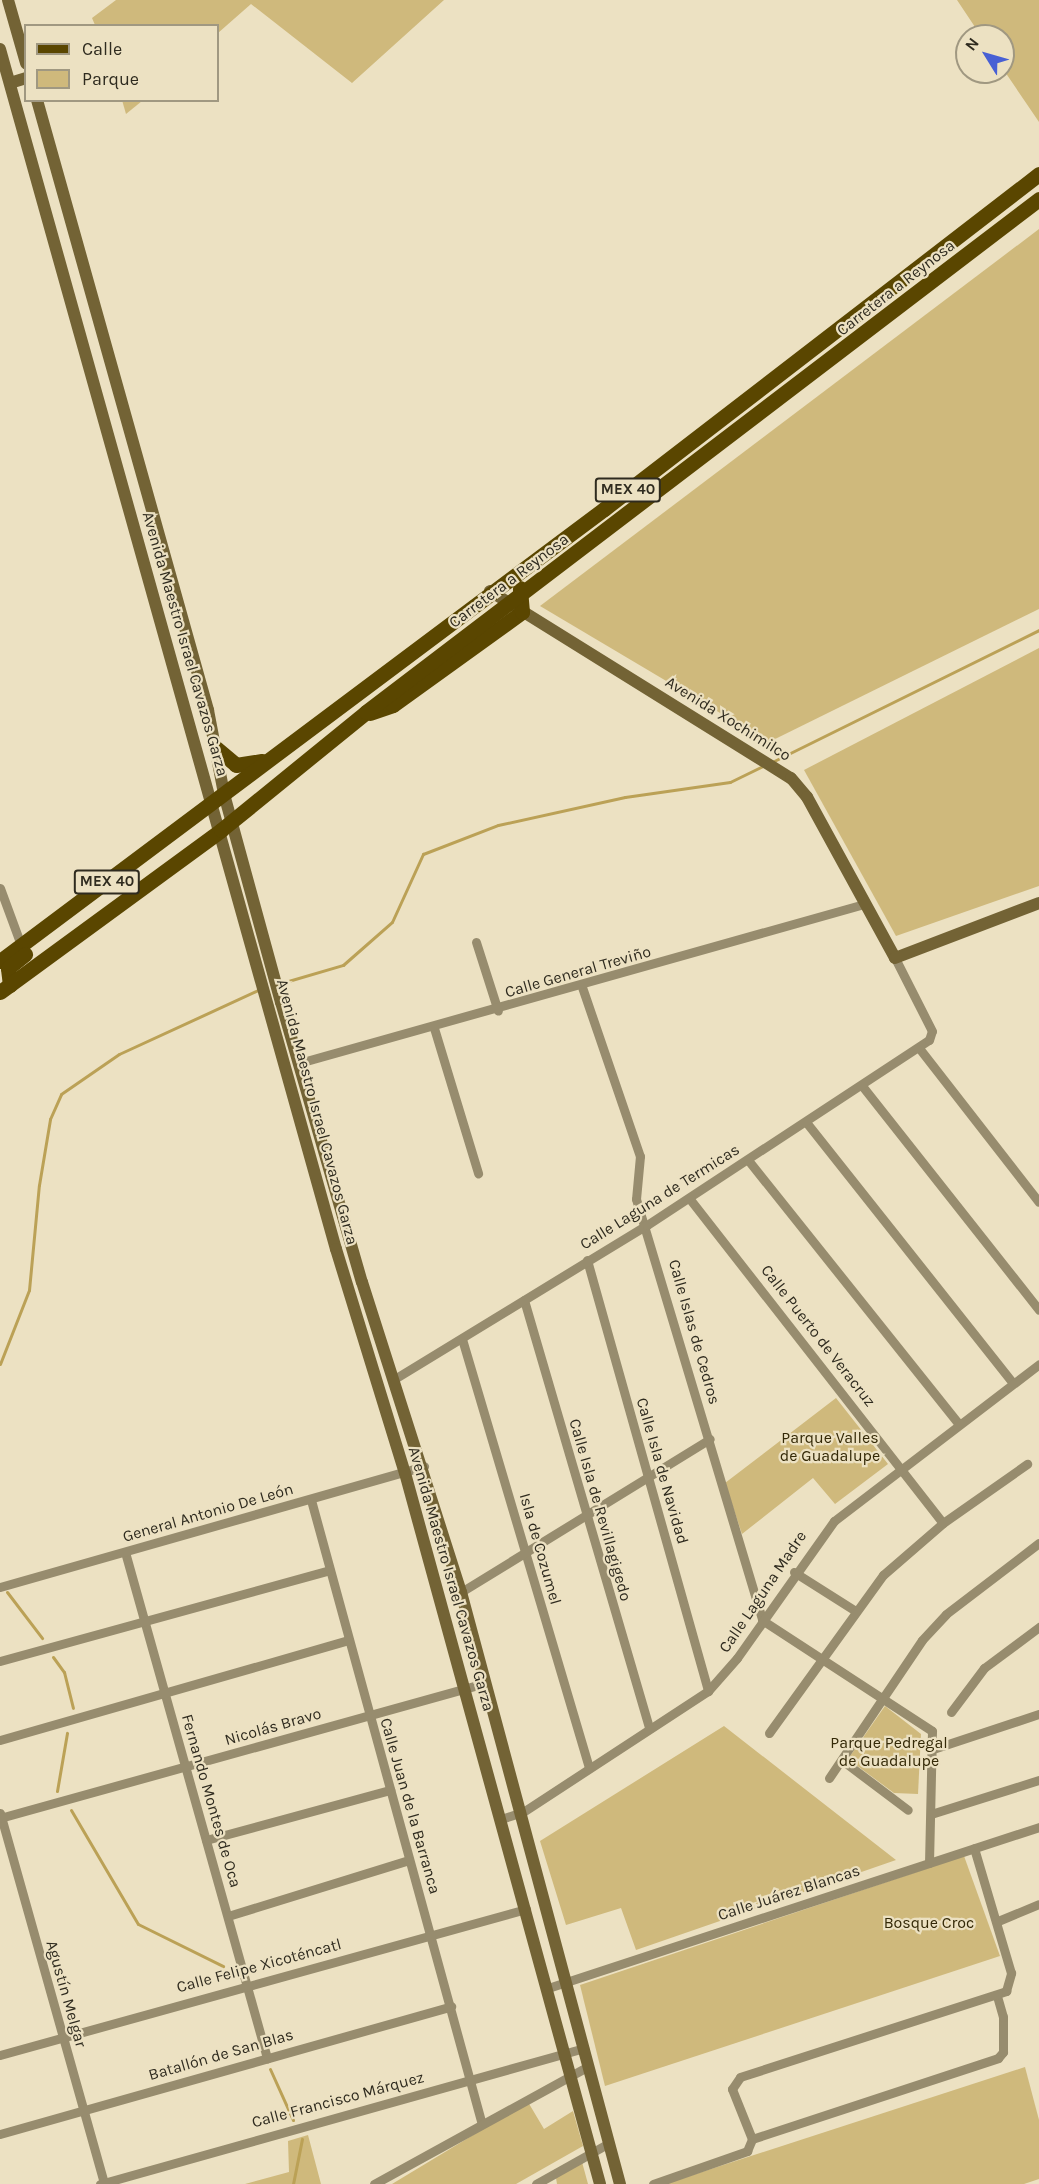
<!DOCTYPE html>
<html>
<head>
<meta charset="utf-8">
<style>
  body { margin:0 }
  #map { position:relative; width:1039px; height:2184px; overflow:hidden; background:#ece1c2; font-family:Karla,sans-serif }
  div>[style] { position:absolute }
  .green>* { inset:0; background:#cfb97c }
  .stream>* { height:3px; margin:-1.5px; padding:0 1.5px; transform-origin:1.5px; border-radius:1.5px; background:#bba156 }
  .street>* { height:9px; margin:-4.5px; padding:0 4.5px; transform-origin:4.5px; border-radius:4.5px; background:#978c6e }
  .secondary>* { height:12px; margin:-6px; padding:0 6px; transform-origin:6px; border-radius:6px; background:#736335 }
  .primary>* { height:15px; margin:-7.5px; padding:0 7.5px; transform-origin:7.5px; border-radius:7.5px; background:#5a4600 }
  span { translate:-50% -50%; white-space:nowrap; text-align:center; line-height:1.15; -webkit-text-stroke:4.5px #ece1c2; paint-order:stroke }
  .shield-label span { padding:2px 4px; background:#ece1c2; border:2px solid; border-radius:4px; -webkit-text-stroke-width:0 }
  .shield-label { font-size:15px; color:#2f2b1f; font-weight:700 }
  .street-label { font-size:16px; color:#2f2b1f }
  .park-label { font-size:16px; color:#342907 }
  .legend { position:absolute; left:24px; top:24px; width:195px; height:78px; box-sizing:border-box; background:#ece1c2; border:2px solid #a09881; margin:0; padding:8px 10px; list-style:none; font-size:18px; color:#2f2b1f }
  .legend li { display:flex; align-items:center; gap:12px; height:30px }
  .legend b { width:30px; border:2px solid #a09881 }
  .north { position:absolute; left:955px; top:24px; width:60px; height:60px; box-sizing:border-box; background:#ece1c2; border:2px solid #a09881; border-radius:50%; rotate:307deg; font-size:16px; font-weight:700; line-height:24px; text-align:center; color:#2f2b1f }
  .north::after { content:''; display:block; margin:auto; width:21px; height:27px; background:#4860d4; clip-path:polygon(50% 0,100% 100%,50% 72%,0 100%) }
</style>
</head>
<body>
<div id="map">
  <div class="green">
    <i style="clip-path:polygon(116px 0,444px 0,352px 83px,251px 4px,218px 33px,218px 26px,95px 25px,92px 18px)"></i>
    <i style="clip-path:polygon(957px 0,1039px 0,1039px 122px,1003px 69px,1003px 36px,981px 36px)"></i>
    <i style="clip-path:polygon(122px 100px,142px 100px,142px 101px,126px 114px)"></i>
    <i style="clip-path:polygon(1039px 229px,1039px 609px,769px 742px,540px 606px)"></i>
    <i style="clip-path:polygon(1039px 648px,1039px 886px,896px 936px,804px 770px)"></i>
    <i style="clip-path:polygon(836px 1398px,888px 1464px,835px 1504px,813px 1478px,742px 1534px,725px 1483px)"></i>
    <i style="clip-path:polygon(885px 1706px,921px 1734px,918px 1794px,894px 1793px,848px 1759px)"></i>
    <i style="clip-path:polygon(724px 1726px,896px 1860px,636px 1950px,621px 1908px,566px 1925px,540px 1841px)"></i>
    <i style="clip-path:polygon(964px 1856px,1000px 1956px,605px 2086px,580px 1985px)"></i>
    <i style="clip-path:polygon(1025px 2067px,1039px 2120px,1039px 2179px,1024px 2184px,665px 2184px)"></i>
    <i style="clip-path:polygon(528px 2102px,544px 2129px,573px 2111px,583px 2146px,516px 2184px,392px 2184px)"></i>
    <i style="clip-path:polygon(308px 2135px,321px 2184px,245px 2184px,289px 2172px,288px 2141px)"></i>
    <i style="clip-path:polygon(582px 2162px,588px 2184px,557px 2184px,556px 2178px)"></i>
  </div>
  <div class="stream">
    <i style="left:772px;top:762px;width:298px;rotate:-26.3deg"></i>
    <i style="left:278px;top:984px;width:68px;rotate:-16.3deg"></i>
    <i style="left:343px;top:965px;width:65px;rotate:-41.3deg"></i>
    <i style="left:392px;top:922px;width:75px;rotate:-65.5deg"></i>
    <i style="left:423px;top:854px;width:80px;rotate:-21.1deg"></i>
    <i style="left:498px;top:825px;width:130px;rotate:-12.4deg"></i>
    <i style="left:625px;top:797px;width:106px;rotate:-8.1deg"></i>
    <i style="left:730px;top:782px;width:37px;rotate:-26deg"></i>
    <i style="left:0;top:1364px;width:79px;rotate:-68.6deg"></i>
    <i style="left:29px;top:1290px;width:105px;rotate:-84.6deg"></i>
    <i style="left:39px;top:1185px;width:67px;rotate:-80.5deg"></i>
    <i style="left:50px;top:1119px;width:27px;rotate:-66deg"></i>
    <i style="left:61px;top:1094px;width:70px;rotate:-34.6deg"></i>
    <i style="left:119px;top:1054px;width:155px;rotate:-24.7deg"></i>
    <i style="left:7px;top:1592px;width:58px;rotate:52.7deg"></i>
    <i style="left:53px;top:1657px;width:19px;rotate:54deg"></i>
    <i style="left:64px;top:1672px;width:37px;rotate:76deg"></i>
    <i style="left:57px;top:1791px;width:59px;rotate:-80.2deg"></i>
    <i style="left:71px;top:1810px;width:132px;rotate:59.6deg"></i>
    <i style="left:138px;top:1924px;width:95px;rotate:26.3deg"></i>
    <i style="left:270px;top:2069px;width:56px;rotate:65.7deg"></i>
    <i style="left:293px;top:2184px;width:46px;rotate:-78.7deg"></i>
  </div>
  <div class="street">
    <i style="left:0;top:888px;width:61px;rotate:69.8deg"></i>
    <i style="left:476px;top:942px;width:72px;rotate:72.3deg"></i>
    <i style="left:582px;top:987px;width:179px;rotate:71.1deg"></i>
    <i style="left:640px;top:1156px;width:43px;rotate:95.3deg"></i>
    <i style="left:636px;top:1199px;width:439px;rotate:73.3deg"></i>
    <i style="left:762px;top:1620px;width:203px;rotate:33.1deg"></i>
    <i style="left:932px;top:1731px;width:132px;rotate:91.3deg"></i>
    <i style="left:434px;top:1028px;width:152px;rotate:73.1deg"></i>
    <i style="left:919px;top:1048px;width:195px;rotate:52.1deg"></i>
    <i style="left:299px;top:1063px;width:587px;rotate:-15.72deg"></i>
    <i style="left:863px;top:1087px;width:284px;rotate:51.7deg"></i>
    <i style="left:806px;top:1122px;width:333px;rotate:51.6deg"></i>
    <i style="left:748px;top:1160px;width:338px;rotate:51.4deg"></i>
    <i style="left:689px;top:1198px;width:412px;rotate:52deg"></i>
    <i style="left:587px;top:1260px;width:448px;rotate:74.3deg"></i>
    <i style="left:524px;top:1300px;width:446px;rotate:73.7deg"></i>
    <i style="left:462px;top:1339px;width:447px;rotate:73.5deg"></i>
    <i style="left:396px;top:1378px;width:294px;rotate:-31.4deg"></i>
    <i style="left:647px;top:1225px;width:337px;rotate:-33.3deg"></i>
    <i style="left:929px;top:1040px;width:9px;rotate:-72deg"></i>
    <i style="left:932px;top:1031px;width:82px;rotate:-116.9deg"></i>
    <i style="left:311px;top:1500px;width:644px;rotate:74.69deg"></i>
    <i style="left:125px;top:1552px;width:526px;rotate:74.32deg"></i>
    <i style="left:794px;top:1572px;width:71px;rotate:32.3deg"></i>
    <i style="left:0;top:1587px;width:441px;rotate:-15.9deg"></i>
    <i style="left:461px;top:1592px;width:292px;rotate:-31.6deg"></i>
    <i style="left:0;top:1661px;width:342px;rotate:-15.4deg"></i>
    <i style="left:951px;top:1712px;width:55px;rotate:-53.1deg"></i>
    <i style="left:984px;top:1668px;width:69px;rotate:-36.7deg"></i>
    <i style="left:769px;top:1733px;width:195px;rotate:-54.2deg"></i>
    <i style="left:883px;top:1575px;width:79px;rotate:-40.9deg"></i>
    <i style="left:943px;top:1523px;width:103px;rotate:-35.1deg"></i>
    <i style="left:0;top:1740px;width:363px;rotate:-16deg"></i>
    <i style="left:933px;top:1749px;width:112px;rotate:-18.3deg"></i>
    <i style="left:843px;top:1761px;width:81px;rotate:37deg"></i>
    <i style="left:829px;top:1778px;width:166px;rotate:-56deg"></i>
    <i style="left:922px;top:1640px;width:35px;rotate:-47deg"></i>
    <i style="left:946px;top:1614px;width:117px;rotate:-37.4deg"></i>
    <i style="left:0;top:1813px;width:385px;rotate:74.3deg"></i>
    <i style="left:931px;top:1814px;width:113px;rotate:-17.5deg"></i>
    <i style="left:0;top:1818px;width:503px;rotate:-15.55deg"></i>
    <i style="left:501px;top:1819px;width:23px;rotate:-18deg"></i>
    <i style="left:523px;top:1812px;width:221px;rotate:-33.2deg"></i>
    <i style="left:708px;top:1691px;width:44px;rotate:-48.7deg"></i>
    <i style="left:737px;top:1658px;width:168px;rotate:-54.7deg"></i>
    <i style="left:834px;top:1521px;width:258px;rotate:-37.4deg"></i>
    <i style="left:206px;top:1840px;width:191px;rotate:-15.2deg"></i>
    <i style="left:228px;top:1916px;width:189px;rotate:-17.2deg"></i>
    <i style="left:998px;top:1921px;width:44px;rotate:-22.5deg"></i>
    <i style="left:548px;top:1988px;width:517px;rotate:-18.15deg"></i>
    <i style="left:0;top:2055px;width:546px;rotate:-15.51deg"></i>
    <i style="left:0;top:2134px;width:469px;rotate:-15.8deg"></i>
    <i style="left:752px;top:2139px;width:259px;rotate:-18.2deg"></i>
    <i style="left:998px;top:2058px;width:8px;rotate:-50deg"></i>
    <i style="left:1003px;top:2052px;width:35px;rotate:-90deg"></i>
    <i style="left:1003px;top:2017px;width:22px;rotate:-106deg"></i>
    <i style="left:100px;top:2184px;width:503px;rotate:-15.69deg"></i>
    <i style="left:374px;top:2184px;width:245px;rotate:-28.8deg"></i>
    <i style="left:536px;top:2184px;width:84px;rotate:-29.3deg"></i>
    <i style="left:653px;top:2184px;width:100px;rotate:-19.3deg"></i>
    <i style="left:747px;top:2151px;width:13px;rotate:-67deg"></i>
    <i style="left:752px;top:2139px;width:54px;rotate:-111.8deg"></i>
    <i style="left:732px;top:2089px;width:14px;rotate:-56deg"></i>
    <i style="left:740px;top:2077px;width:280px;rotate:-17.9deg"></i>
    <i style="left:1006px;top:1991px;width:19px;rotate:-74deg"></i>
    <i style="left:1011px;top:1973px;width:130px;rotate:-106.5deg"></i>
  </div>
  <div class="secondary">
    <i style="left:8px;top:0;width:66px;rotate:74.1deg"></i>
    <i style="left:0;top:49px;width:1246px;rotate:74.36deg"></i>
    <i style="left:336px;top:1249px;width:234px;rotate:72.9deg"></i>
    <i style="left:405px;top:1473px;width:737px;rotate:74.66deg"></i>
    <i style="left:10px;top:83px;width:17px;rotate:-17deg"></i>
    <i style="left:37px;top:100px;width:634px;rotate:74.34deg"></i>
    <i style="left:208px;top:710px;width:86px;rotate:79.2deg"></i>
    <i style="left:224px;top:794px;width:216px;rotate:74.7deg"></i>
    <i style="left:281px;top:1002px;width:291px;rotate:73.9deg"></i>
    <i style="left:362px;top:1282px;width:325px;rotate:72.3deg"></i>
    <i style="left:461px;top:1592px;width:613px;rotate:74.97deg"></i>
    <i style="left:490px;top:591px;width:354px;rotate:31.9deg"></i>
    <i style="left:791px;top:778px;width:25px;rotate:50deg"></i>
    <i style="left:807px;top:797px;width:183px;rotate:61.3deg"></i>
    <i style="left:895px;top:958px;width:154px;rotate:-20.9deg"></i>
  </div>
  <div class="primary">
    <i style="left:370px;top:713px;width:24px;rotate:-19deg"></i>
    <i style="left:393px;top:705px;width:159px;rotate:-35.8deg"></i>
    <i style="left:522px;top:612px;width:24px;rotate:-95deg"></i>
    <i style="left:216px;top:748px;width:26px;rotate:40deg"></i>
    <i style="left:236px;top:765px;width:26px;rotate:-9deg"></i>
    <i style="left:0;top:961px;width:754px;rotate:-36.81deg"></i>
    <i style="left:604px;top:509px;width:549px;rotate:-37.6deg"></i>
    <i style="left:10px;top:985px;width:17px;rotate:-97deg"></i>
    <i style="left:8px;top:968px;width:22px;rotate:-39deg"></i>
    <i style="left:0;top:992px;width:274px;rotate:-36.2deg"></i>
    <i style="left:221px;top:830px;width:187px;rotate:-39.1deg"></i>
    <i style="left:366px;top:712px;width:846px;rotate:-37.32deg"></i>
  </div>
  <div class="shield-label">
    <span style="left:628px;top:490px">MEX 40</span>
    <span style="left:107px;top:882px">MEX 40</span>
  </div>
  <div class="street-label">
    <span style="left:896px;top:288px;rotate:-38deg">Carretera a Reynosa</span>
    <span style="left:509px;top:581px;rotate:-37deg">Carretera a Reynosa</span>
    <span style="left:185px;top:644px;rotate:74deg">Avenida Maestro Israel Cavazos Garza</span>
    <span style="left:728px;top:719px;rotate:32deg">Avenida Xochimilco</span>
    <span style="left:578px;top:972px;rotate:-16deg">Calle General Treviño</span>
    <span style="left:317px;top:1112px;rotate:75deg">Avenida Maestro Israel Cavazos Garza</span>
    <span style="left:660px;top:1197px;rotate:-32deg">Calle Laguna de Termicas</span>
    <span style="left:694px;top:1332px;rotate:74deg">Calle Islas de Cedros</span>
    <span style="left:818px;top:1336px;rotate:52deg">Calle Puerto de Veracruz</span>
    <span style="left:662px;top:1471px;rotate:74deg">Calle Isla de Navidad</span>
    <span style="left:600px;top:1510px;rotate:74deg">Calle Isla de Revillagigedo</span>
    <span style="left:208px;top:1513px;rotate:-16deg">General Antonio De León</span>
    <span style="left:540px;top:1549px;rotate:74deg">Isla de Cozumel</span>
    <span style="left:451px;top:1579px;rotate:74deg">Avenida Maestro Israel Cavazos Garza</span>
    <span style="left:763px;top:1592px;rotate:-56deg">Calle Laguna Madre</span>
    <span style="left:273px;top:1727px;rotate:-16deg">Nicolás Bravo</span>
    <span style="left:211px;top:1801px;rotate:74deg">Fernando Montes de Oca</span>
    <span style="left:410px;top:1806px;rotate:74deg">Calle Juan de la Barranca</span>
    <span style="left:789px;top:1893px;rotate:-18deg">Calle Juárez Blancas</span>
    <span style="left:259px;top:1966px;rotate:-15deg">Calle Felipe Xicoténcatl</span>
    <span style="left:66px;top:1994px;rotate:74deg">Agustín Melgar</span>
    <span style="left:221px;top:2055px;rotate:-16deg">Batallón de San Blas</span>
    <span style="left:338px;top:2100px;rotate:-15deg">Calle Francisco Márquez</span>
  </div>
  <div class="park-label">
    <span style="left:830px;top:1447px">Parque Valles<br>de Guadalupe</span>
    <span style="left:889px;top:1752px">Parque Pedregal<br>de Guadalupe</span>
    <span style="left:929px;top:1923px">Bosque Croc</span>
  </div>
  <ul class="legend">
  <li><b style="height:8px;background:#5a4600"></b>Calle</li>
  <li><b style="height:16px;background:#cfb97c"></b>Parque</li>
  </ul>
  <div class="north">N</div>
</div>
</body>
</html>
